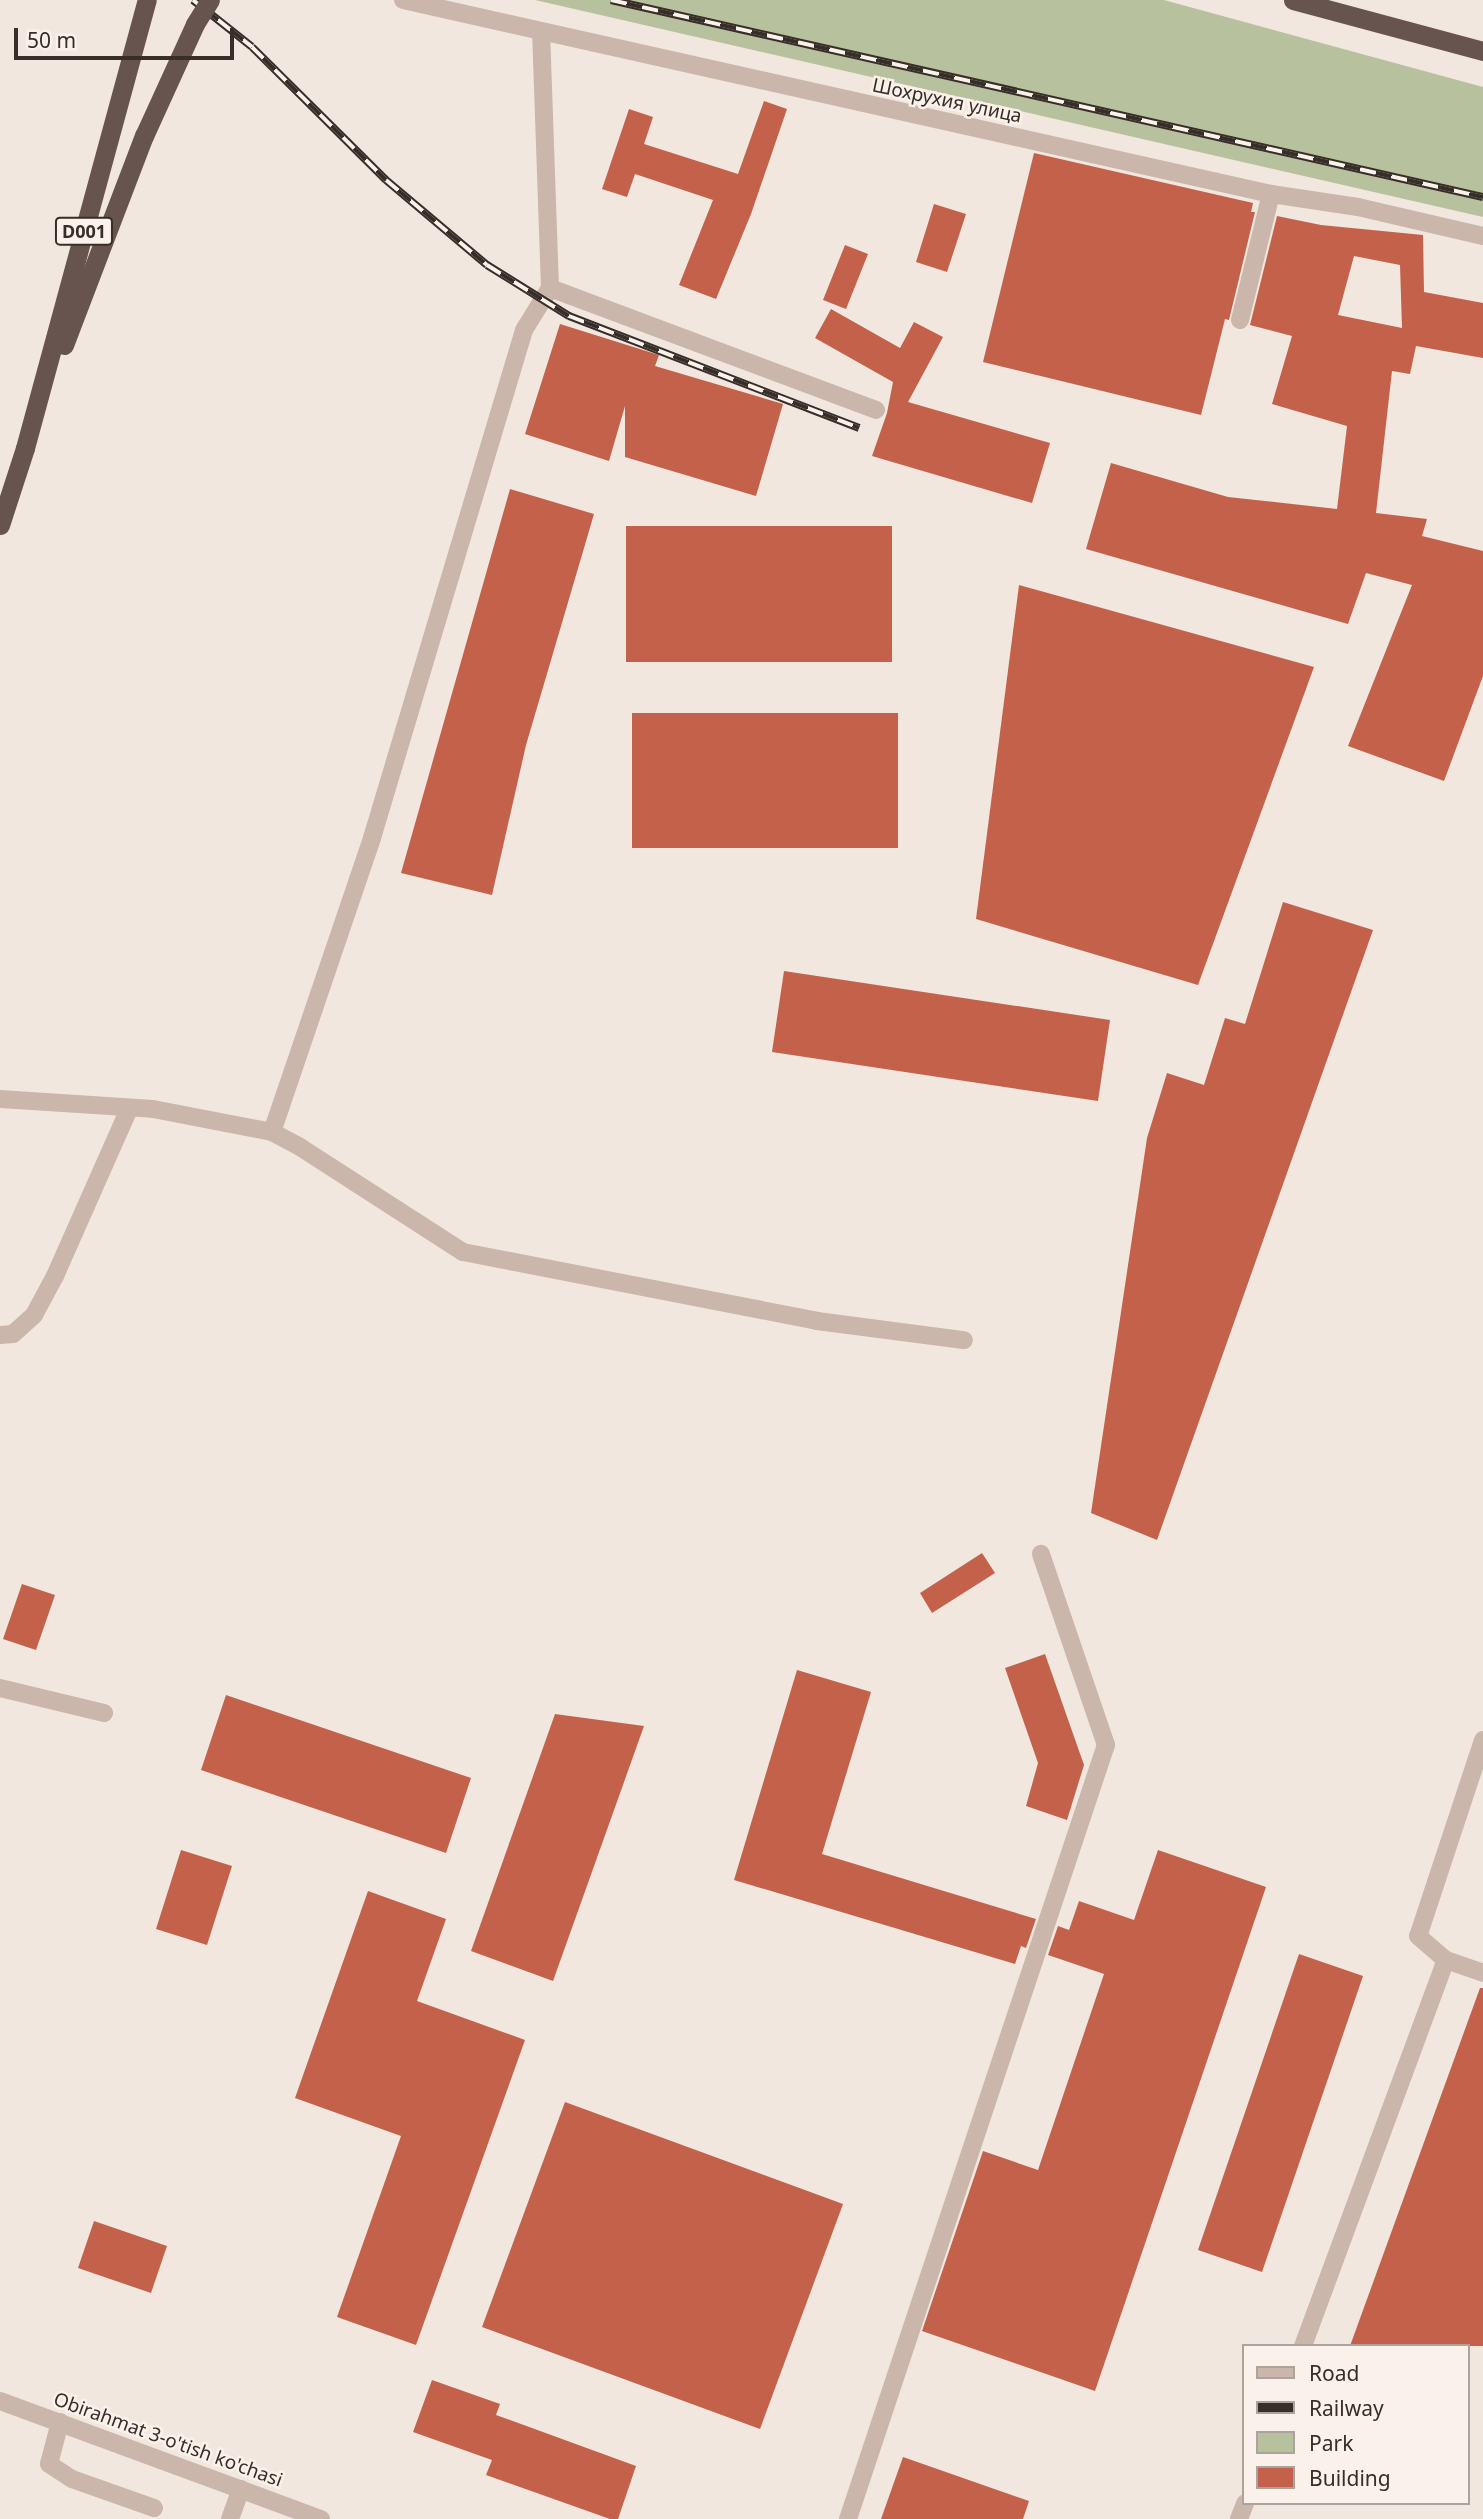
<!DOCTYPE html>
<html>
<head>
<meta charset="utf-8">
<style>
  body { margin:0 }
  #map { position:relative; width:1483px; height:2519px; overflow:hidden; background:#f2e7de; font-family:"Noto Sans",sans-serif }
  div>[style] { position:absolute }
  .green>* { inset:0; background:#b7c19e }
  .building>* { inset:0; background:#c3614b }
  .service>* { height:18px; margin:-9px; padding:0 9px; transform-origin:9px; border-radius:9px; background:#cab6aa }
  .minor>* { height:18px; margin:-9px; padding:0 9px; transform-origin:9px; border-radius:9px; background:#cab6aa }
  .trunk>* { height:19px; margin:-9.5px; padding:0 9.5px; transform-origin:9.5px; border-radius:9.5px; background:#68544e }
  .rail>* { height:8px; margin-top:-4px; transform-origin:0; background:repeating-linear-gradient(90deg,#f9f1ea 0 16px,#372d29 0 32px); box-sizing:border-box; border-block:2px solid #372d29 }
  .trunk-bridge>* { height:19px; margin:-9.5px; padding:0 9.5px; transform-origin:9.5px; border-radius:9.5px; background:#68544e }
  span { translate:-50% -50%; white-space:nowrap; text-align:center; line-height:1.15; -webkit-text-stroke:5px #f9f1ea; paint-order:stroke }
  .shield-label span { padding:2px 5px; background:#f9f1ea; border:2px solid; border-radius:5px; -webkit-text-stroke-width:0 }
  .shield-label { font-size:18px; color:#372d29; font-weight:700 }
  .street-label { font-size:19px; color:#372d29 }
  .legend { position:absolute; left:1242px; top:2344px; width:228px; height:161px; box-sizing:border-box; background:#f9f1ea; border:2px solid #aba39d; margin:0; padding:9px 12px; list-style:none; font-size:21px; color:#372d29 }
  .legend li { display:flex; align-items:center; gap:14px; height:35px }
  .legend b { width:35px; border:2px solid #aba39d }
  .scale { position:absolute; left:14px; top:28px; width:220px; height:32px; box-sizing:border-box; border:4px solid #372d29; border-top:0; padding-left:9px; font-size:21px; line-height:24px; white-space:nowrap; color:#372d29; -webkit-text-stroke:5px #f9f1ea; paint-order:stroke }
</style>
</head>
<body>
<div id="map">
  <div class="green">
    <i style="clip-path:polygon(535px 0,1164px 0,1483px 87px,1483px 217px)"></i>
  </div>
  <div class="building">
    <i style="clip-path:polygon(764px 101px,787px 109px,751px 214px,716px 299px,679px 285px,713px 200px,635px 174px,627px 197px,602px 189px,629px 109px,653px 117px,644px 144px,738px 174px)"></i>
    <i style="clip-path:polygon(1034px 153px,1253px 203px,1251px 212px,1255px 212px,1229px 320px,1225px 319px,1201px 415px,983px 362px)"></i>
    <i style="clip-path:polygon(934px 204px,966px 214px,947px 272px,916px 262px)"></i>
    <i style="clip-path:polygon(evenodd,1277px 216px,1321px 225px,1423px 235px,1424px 292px,1483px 303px,1483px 358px,1416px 346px,1410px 374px,1392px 371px,1376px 513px,1427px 519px,1422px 536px,1483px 551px,1483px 676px,1444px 781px,1348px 746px,1412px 585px,1366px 573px,1348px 624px,1086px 549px,1111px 463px,1228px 497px,1337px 509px,1347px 426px,1272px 404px,1292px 336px,1250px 325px,1277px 216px,1354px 256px,1400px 265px,1402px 328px,1338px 315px,1354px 256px)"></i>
    <i style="clip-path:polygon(845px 245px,868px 254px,846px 309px,823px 300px)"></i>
    <i style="clip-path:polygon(831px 309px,900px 348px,914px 322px,943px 337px,908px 402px,1050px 443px,1032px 503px,872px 456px,887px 413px,893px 382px,815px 338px)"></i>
    <i style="clip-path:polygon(560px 324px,659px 355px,655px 366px,783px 404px,756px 496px,625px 457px,625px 406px,609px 461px,525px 434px)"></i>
    <i style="clip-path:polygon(510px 489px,594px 514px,526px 745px,492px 895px,401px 873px)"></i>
    <i style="clip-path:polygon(626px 526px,892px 526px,892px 662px,626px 662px)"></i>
    <i style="clip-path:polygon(1019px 585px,1314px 667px,1198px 985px,976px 919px)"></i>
    <i style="clip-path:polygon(632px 713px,898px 713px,898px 848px,632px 848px)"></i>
    <i style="clip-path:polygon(1283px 902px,1373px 930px,1157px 1540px,1091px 1513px,1147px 1138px,1167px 1073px,1204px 1085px,1225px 1018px,1245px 1024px)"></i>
    <i style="clip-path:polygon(784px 971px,1110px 1020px,1098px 1101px,772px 1052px)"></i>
    <i style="clip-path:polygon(982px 1553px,995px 1573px,932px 1613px,920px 1593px)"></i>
    <i style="clip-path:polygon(22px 1584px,55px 1595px,36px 1650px,3px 1639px)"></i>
    <i style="clip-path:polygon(1045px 1654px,1084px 1765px,1067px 1820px,1026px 1806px,1038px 1763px,1005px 1668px)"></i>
    <i style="clip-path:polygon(797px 1670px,871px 1692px,822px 1854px,1036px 1919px,1026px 1948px,1021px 1946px,1015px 1964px,734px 1880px)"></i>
    <i style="clip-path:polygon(226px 1695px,471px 1778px,446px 1853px,201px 1770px)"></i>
    <i style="clip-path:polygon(555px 1714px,644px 1726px,553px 1981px,471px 1951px)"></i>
    <i style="clip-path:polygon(181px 1850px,232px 1866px,207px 1945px,156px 1929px)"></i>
    <i style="clip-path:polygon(1158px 1850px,1266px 1887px,1095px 2391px,922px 2331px,983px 2151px,1038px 2170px,1104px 1974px,1048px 1955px,1058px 1926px,1069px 1930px,1079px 1901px,1134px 1920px)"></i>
    <i style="clip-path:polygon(368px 1891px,446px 1919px,417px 2001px,525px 2040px,416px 2345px,337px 2317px,401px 2136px,295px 2098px)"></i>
    <i style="clip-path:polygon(1299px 1954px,1363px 1976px,1262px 2272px,1198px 2250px)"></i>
    <i style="clip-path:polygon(1480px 1988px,1483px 1988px,1483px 2346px,1350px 2346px)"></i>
    <i style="clip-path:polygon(565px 2102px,843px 2204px,760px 2429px,482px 2327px)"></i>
    <i style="clip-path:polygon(94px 2221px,167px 2246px,151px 2293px,78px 2268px)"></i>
    <i style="clip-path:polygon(432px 2380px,500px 2404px,496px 2415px,636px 2466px,618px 2519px,610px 2519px,486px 2475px,492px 2460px,413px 2432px)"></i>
    <i style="clip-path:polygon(903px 2457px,1029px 2501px,1023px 2519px,881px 2519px)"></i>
  </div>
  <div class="service">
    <i style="left:550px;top:288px;width:348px;rotate:20.5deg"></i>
    <i style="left:1240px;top:320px;width:130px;rotate:-76.2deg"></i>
    <i style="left:0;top:1099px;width:153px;rotate:3.7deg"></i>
    <i style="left:153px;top:1109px;width:121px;rotate:10.9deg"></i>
    <i style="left:272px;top:1132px;width:32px;rotate:28deg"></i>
    <i style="left:300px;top:1147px;width:194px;rotate:32.8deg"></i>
    <i style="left:463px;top:1252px;width:361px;rotate:11deg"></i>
    <i style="left:817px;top:1321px;width:148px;rotate:7.4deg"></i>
    <i style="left:272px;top:1132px;width:311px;rotate:-71.2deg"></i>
    <i style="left:372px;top:838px;width:530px;rotate:-73.34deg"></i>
    <i style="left:524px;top:330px;width:49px;rotate:-58.2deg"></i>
    <i style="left:550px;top:288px;width:256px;rotate:-92deg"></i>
    <i style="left:0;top:1335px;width:13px;rotate:-4deg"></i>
    <i style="left:13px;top:1334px;width:28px;rotate:-42deg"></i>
    <i style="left:34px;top:1315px;width:44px;rotate:-61.7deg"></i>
    <i style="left:55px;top:1276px;width:183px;rotate:-66.1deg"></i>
    <i style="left:0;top:1688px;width:107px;rotate:13.5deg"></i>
    <i style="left:1483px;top:1740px;width:206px;rotate:108.3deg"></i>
    <i style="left:1418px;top:1936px;width:37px;rotate:41deg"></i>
    <i style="left:1446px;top:1960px;width:39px;rotate:19deg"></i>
    <i style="left:1303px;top:2346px;width:412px;rotate:-69.7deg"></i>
    <i style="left:60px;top:2422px;width:43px;rotate:104.7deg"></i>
    <i style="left:49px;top:2464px;width:27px;rotate:33deg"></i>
    <i style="left:72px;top:2479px;width:87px;rotate:19.5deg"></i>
    <i style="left:230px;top:2519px;width:32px;rotate:-70deg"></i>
    <i style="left:848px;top:2519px;width:816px;rotate:-71.57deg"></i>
    <i style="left:1106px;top:1745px;width:202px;rotate:-108.8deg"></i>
    <i style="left:1239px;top:2519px;width:17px;rotate:-69deg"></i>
  </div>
  <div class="minor">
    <i style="left:403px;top:0;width:889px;rotate:12.6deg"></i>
    <i style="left:1271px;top:194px;width:88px;rotate:8.5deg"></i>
    <i style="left:1358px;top:207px;width:128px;rotate:13.1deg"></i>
    <i style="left:0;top:2401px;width:342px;rotate:20.2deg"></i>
  </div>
  <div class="trunk">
    <i style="left:1293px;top:0;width:197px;rotate:15deg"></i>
    <i style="left:64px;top:345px;width:224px;rotate:-69.1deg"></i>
    <i style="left:144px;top:136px;width:123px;rotate:-65.5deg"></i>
    <i style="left:0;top:525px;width:81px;rotate:-72deg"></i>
    <i style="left:25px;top:448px;width:464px;rotate:-74.8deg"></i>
  </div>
  <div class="rail">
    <i style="left:193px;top:0;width:75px;rotate:38.5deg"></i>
    <i style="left:252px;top:47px;width:189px;rotate:44.8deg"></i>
    <i style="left:386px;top:180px;width:132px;rotate:40.1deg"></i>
    <i style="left:487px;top:265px;width:97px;rotate:31.9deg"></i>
    <i style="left:569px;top:316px;width:311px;rotate:21.1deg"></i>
    <i style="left:611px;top:0;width:894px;rotate:12.73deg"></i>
  </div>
  <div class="trunk-bridge">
    <i style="left:195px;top:24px;width:28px;rotate:-58deg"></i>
  </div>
  <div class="shield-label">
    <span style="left:84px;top:231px">D001</span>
  </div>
  <div class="street-label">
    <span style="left:947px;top:101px;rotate:12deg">Шохрухия улица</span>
    <span style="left:168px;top:2440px;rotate:20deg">Obirahmat 3-o'tish ko'chasi</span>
  </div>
  <ul class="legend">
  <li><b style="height:9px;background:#cab6aa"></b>Road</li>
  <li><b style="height:9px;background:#372d29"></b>Railway</li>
  <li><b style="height:19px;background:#b7c19e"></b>Park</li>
  <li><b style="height:19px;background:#c3614b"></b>Building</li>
  </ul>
  <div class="scale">50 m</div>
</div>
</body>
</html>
